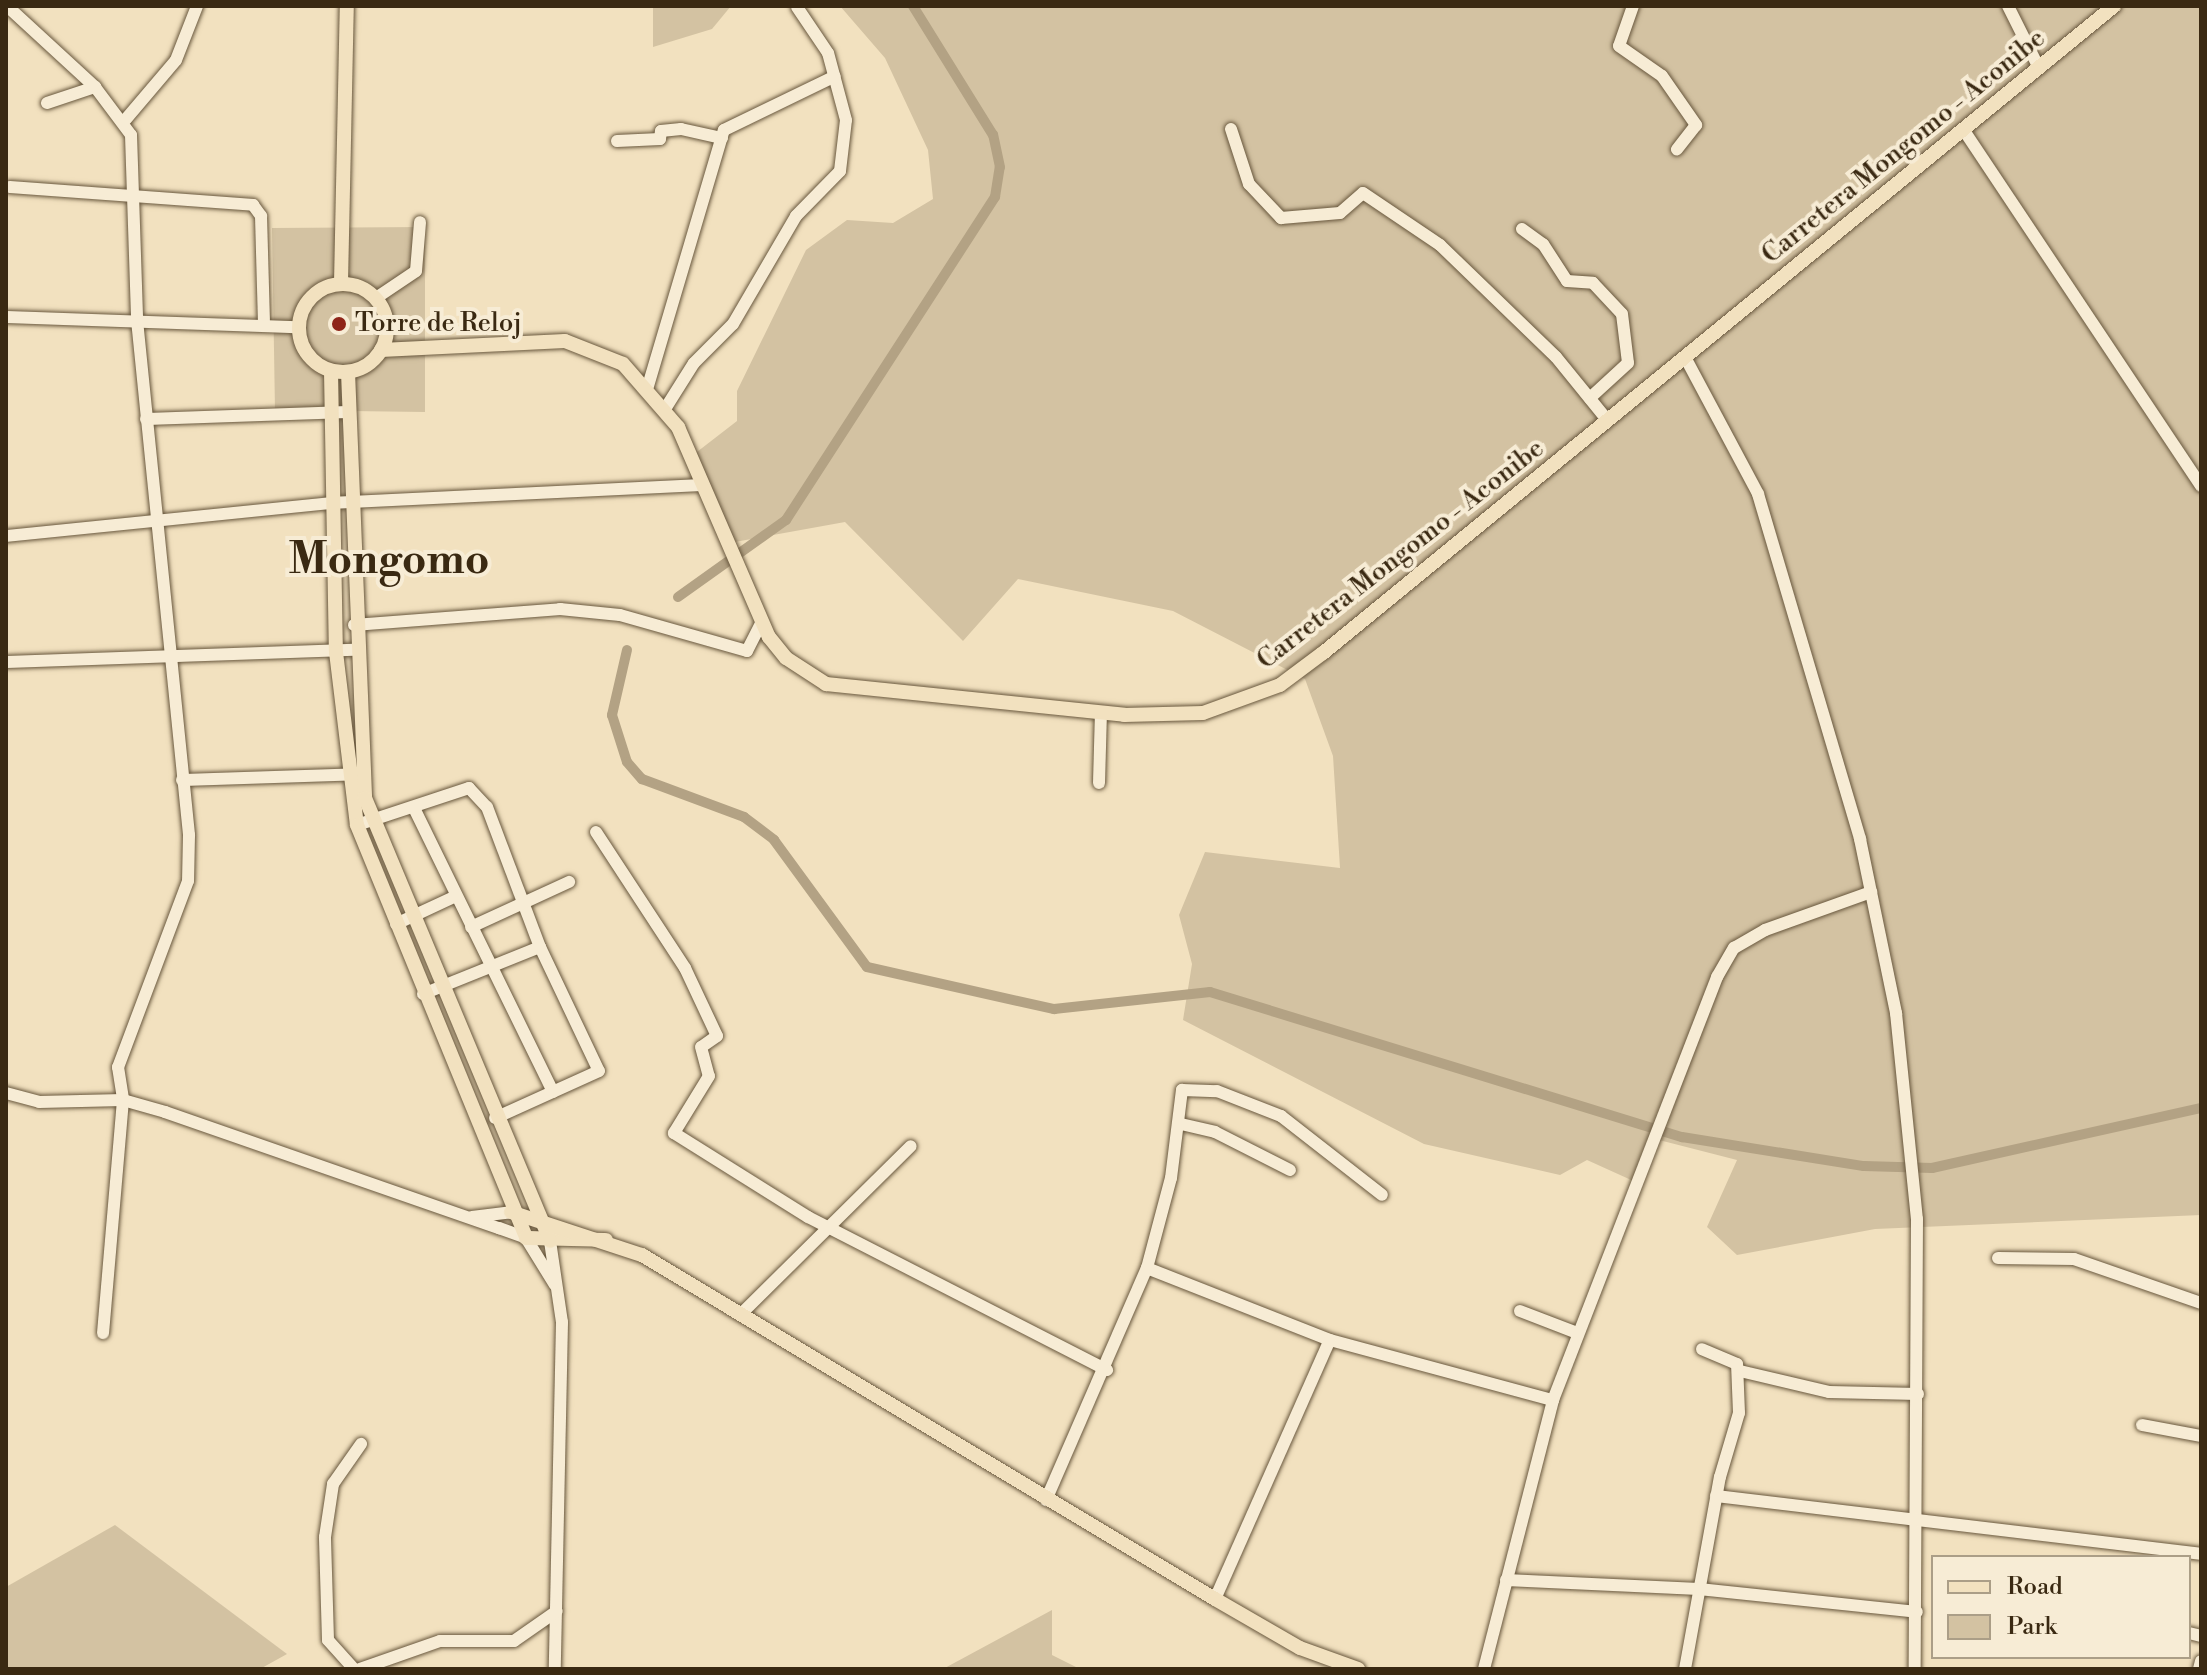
<!DOCTYPE html>
<html>
<head>
<meta charset="utf-8">
<style>
  body { margin:0 }
  #map { position:relative; width:2207px; height:1675px; overflow:hidden; background:#f2e1bf; font-family:"Libre Bodoni",serif }
  div>[style] { position:absolute }
  .green>* { inset:0; background:#d3c2a2 }
  .canal>* { height:10px; margin:-5px; padding:0 5px; transform-origin:5px; border-radius:5px; background:#b3a284 }
  .roads { filter:drop-shadow(0 0 2px #68573d) drop-shadow(0 0 2px #68573d) }
  .minor>* { height:12px; margin:-6px; padding:0 6px; transform-origin:6px; border-radius:6px; background:#f7ecd5 }
  .major>* { height:14px; margin:-7px; padding:0 7px; transform-origin:7px; border-radius:7px; background:#f2e1bf }
  .major>.ring { margin:-7px; padding:0; box-sizing:content-box; background:none; border:14px solid #f2e1bf; border-radius:50% }
  .dots>* { width:22px; height:22px; translate:-50% -50%; box-sizing:border-box; border:4px solid #f7ecd5; border-radius:50% }
  span { translate:-50% -50%; white-space:nowrap; text-align:center; line-height:1.15; -webkit-text-stroke:8px #f7ecd5; paint-order:stroke }
  .street-label { font-size:26px; color:#3a2912 }
  .poi-label { font-size:26px; color:#3a2912 }
  .left { translate:0 -50%; text-align:left }
  .town-label { font-size:42px; color:#3a2912; font-weight:700 }
  .frame { position:absolute; inset:0; border:8px solid #3a2912; pointer-events:none }
  .legend { position:absolute; left:1931px; top:1555px; width:260px; height:104px; box-sizing:border-box; background:#f7ecd5; border:2px solid #ab9e87; margin:0; padding:10px 14px; list-style:none; font-size:24px; color:#3a2912 }
  .legend li { display:flex; align-items:center; gap:16px; height:40px }
  .legend b { width:40px; border:2px solid #ab9e87 }
</style>
</head>
<body>
<div id="map">
  <div class="green">
    <i style="clip-path:polygon(653px 6px,731px 6px,712px 29px,653px 47px)"></i>
    <i style="clip-path:polygon(840px 6px,2201px 6px,2201px 1215px,1875px 1229px,1737px 1255px,1707px 1227px,1737px 1160px,1659px 1140px,1640px 1184px,1587px 1160px,1560px 1175px,1424px 1144px,1183px 1020px,1192px 964px,1179px 915px,1205px 852px,1340px 868px,1333px 756px,1305px 679px,1173px 611px,1018px 579px,963px 641px,845px 522px,729px 543px,693px 455px,737px 421px,737px 391px,806px 250px,847px 220px,893px 223px,933px 199px,928px 150px,885px 58px)"></i>
    <i style="clip-path:polygon(425px 227px,425px 412px,275px 410px,272px 228px)"></i>
    <i style="clip-path:polygon(115px 1525px,287px 1654px,260px 1669px,6px 1669px,6px 1587px)"></i>
    <i style="clip-path:polygon(1052px 1610px,1052px 1655px,1080px 1669px,943px 1669px)"></i>
  </div>
  <div class="canal">
    <i style="left:678px;top:597px;width:133px;rotate:-35.5deg"></i>
    <i style="left:786px;top:520px;width:385px;rotate:-57.1deg"></i>
    <i style="left:995px;top:197px;width:30px;rotate:-81deg"></i>
    <i style="left:1000px;top:167px;width:33px;rotate:-102deg"></i>
    <i style="left:993px;top:135px;width:152px;rotate:-121.8deg"></i>
    <i style="left:627px;top:650px;width:67px;rotate:103deg"></i>
    <i style="left:612px;top:715px;width:49px;rotate:72.3deg"></i>
    <i style="left:627px;top:762px;width:23px;rotate:49deg"></i>
    <i style="left:642px;top:779px;width:109px;rotate:20.4deg"></i>
    <i style="left:744px;top:817px;width:38px;rotate:37deg"></i>
    <i style="left:774px;top:840px;width:157px;rotate:53.8deg"></i>
    <i style="left:867px;top:967px;width:192px;rotate:12.7deg"></i>
    <i style="left:1054px;top:1009px;width:157px;rotate:-6.2deg"></i>
    <i style="left:1210px;top:992px;width:494px;rotate:17.1deg"></i>
    <i style="left:1682px;top:1137px;width:184px;rotate:9.1deg"></i>
    <i style="left:1864px;top:1166px;width:68px;rotate:1.7deg"></i>
    <i style="left:1932px;top:1168px;width:276px;rotate:-12.6deg"></i>
  </div>
  <div class="roads">
    <div class="minor">
      <i style="left:7px;top:6px;width:120px;rotate:42.6deg"></i>
      <i style="left:95px;top:87px;width:60px;rotate:53.1deg"></i>
      <i style="left:131px;top:135px;width:185px;rotate:88.1deg"></i>
      <i style="left:137px;top:320px;width:518px;rotate:84.23deg"></i>
      <i style="left:189px;top:835px;width:46px;rotate:91.2deg"></i>
      <i style="left:188px;top:881px;width:199px;rotate:110.6deg"></i>
      <i style="left:118px;top:1067px;width:33px;rotate:81deg"></i>
      <i style="left:123px;top:1100px;width:234px;rotate:94.9deg"></i>
      <i style="left:1633px;top:6px;width:42px;rotate:109.3deg"></i>
      <i style="left:1619px;top:46px;width:52px;rotate:34.9deg"></i>
      <i style="left:1662px;top:76px;width:60px;rotate:55.2deg"></i>
      <i style="left:1696px;top:125px;width:31px;rotate:128deg"></i>
      <i style="left:2008px;top:6px;width:69px;rotate:63.4deg"></i>
      <i style="left:47px;top:103px;width:51px;rotate:-18.4deg"></i>
      <i style="left:126px;top:119px;width:77px;rotate:-49.7deg"></i>
      <i style="left:176px;top:60px;width:58px;rotate:-68.7deg"></i>
      <i style="left:1231px;top:129px;width:58px;rotate:71.9deg"></i>
      <i style="left:1249px;top:184px;width:47px;rotate:46.7deg"></i>
      <i style="left:1281px;top:218px;width:59px;rotate:-4.8deg"></i>
      <i style="left:1340px;top:213px;width:30px;rotate:-41deg"></i>
      <i style="left:1363px;top:193px;width:93px;rotate:34deg"></i>
      <i style="left:1440px;top:245px;width:161px;rotate:44deg"></i>
      <i style="left:1556px;top:357px;width:82px;rotate:50.9deg"></i>
      <i style="left:1963px;top:129px;width:429px;rotate:56.3deg"></i>
      <i style="left:617px;top:141px;width:43px;rotate:-2.7deg"></i>
      <i style="left:660px;top:139px;width:8px;rotate:-83deg"></i>
      <i style="left:661px;top:131px;width:20px;rotate:-6deg"></i>
      <i style="left:681px;top:129px;width:42px;rotate:12.4deg"></i>
      <i style="left:10px;top:187px;width:244px;rotate:4.2deg"></i>
      <i style="left:253px;top:205px;width:14px;rotate:54deg"></i>
      <i style="left:261px;top:216px;width:109px;rotate:88.4deg"></i>
      <i style="left:1522px;top:229px;width:26px;rotate:36deg"></i>
      <i style="left:1543px;top:244px;width:44px;rotate:57deg"></i>
      <i style="left:1567px;top:281px;width:26px;rotate:4deg"></i>
      <i style="left:1593px;top:283px;width:42px;rotate:46.9deg"></i>
      <i style="left:1622px;top:314px;width:49px;rotate:83deg"></i>
      <i style="left:1628px;top:363px;width:52px;rotate:137.4deg"></i>
      <i style="left:376px;top:298px;width:48px;rotate:-34deg"></i>
      <i style="left:416px;top:271px;width:49px;rotate:-85.3deg"></i>
      <i style="left:6px;top:317px;width:292px;rotate:2deg"></i>
      <i style="left:1685px;top:357px;width:155px;rotate:61.9deg"></i>
      <i style="left:1758px;top:494px;width:360px;rotate:73.5deg"></i>
      <i style="left:1860px;top:839px;width:178px;rotate:78.3deg"></i>
      <i style="left:1896px;top:1013px;width:207px;rotate:84.2deg"></i>
      <i style="left:1917px;top:1219px;width:450px;rotate:90.3deg"></i>
      <i style="left:648px;top:386px;width:267px;rotate:-73.5deg"></i>
      <i style="left:724px;top:130px;width:123px;rotate:-25.9deg"></i>
      <i style="left:665px;top:409px;width:54px;rotate:-57.8deg"></i>
      <i style="left:694px;top:363px;width:55px;rotate:-45deg"></i>
      <i style="left:733px;top:324px;width:125px;rotate:-59.7deg"></i>
      <i style="left:796px;top:216px;width:63px;rotate:-45.6deg"></i>
      <i style="left:840px;top:171px;width:51px;rotate:-83.3deg"></i>
      <i style="left:846px;top:120px;width:69px;rotate:-105deg"></i>
      <i style="left:828px;top:53px;width:55px;rotate:-124deg"></i>
      <i style="left:146px;top:419px;width:202px;rotate:-2deg"></i>
      <i style="left:6px;top:536px;width:327px;rotate:-5.8deg"></i>
      <i style="left:331px;top:503px;width:370px;rotate:-2.8deg"></i>
      <i style="left:354px;top:625px;width:207px;rotate:-4.4deg"></i>
      <i style="left:560px;top:609px;width:60px;rotate:5.7deg"></i>
      <i style="left:620px;top:615px;width:132px;rotate:15.8deg"></i>
      <i style="left:747px;top:651px;width:33px;rotate:-63deg"></i>
      <i style="left:6px;top:662px;width:349px;rotate:-2deg"></i>
      <i style="left:182px;top:780px;width:177px;rotate:-1.9deg"></i>
      <i style="left:1099px;top:783px;width:70px;rotate:-88.4deg"></i>
      <i style="left:414px;top:808px;width:316px;rotate:63.9deg"></i>
      <i style="left:357px;top:825px;width:118px;rotate:-18.3deg"></i>
      <i style="left:469px;top:788px;width:26px;rotate:47deg"></i>
      <i style="left:487px;top:807px;width:150px;rotate:69.3deg"></i>
      <i style="left:540px;top:947px;width:137px;rotate:64.6deg"></i>
      <i style="left:599px;top:1071px;width:114px;rotate:155.7deg"></i>
      <i style="left:596px;top:832px;width:163px;rotate:56.8deg"></i>
      <i style="left:685px;top:968px;width:75px;rotate:64.8deg"></i>
      <i style="left:717px;top:1036px;width:19px;rotate:145deg"></i>
      <i style="left:701px;top:1047px;width:30px;rotate:75deg"></i>
      <i style="left:709px;top:1076px;width:67px;rotate:121.6deg"></i>
      <i style="left:674px;top:1133px;width:158px;rotate:32.1deg"></i>
      <i style="left:808px;top:1217px;width:336px;rotate:27.1deg"></i>
      <i style="left:396px;top:924px;width:66px;rotate:-25deg"></i>
      <i style="left:471px;top:927px;width:108px;rotate:-24.7deg"></i>
      <i style="left:423px;top:994px;width:126px;rotate:-21.9deg"></i>
      <i style="left:6px;top:1093px;width:34px;rotate:15deg"></i>
      <i style="left:39px;top:1102px;width:84px;rotate:-1.4deg"></i>
      <i style="left:123px;top:1100px;width:44px;rotate:15.9deg"></i>
      <i style="left:165px;top:1112px;width:354px;rotate:19.2deg"></i>
      <i style="left:499px;top:1228px;width:29px;rotate:20deg"></i>
      <i style="left:526px;top:1238px;width:55px;rotate:58.3deg"></i>
      <i style="left:1181px;top:1124px;width:35px;rotate:13deg"></i>
      <i style="left:1215px;top:1132px;width:84px;rotate:26.9deg"></i>
      <i style="left:472px;top:1217px;width:39px;rotate:-7deg"></i>
      <i style="left:550px;top:1241px;width:82px;rotate:81.6deg"></i>
      <i style="left:562px;top:1322px;width:347px;rotate:91.2deg"></i>
      <i style="left:1998px;top:1258px;width:76px;rotate:0.8deg"></i>
      <i style="left:2074px;top:1259px;width:134px;rotate:19.1deg"></i>
      <i style="left:1147px;top:1268px;width:197px;rotate:21.5deg"></i>
      <i style="left:1330px;top:1340px;width:231px;rotate:15.1deg"></i>
      <i style="left:1520px;top:1311px;width:61px;rotate:21.1deg"></i>
      <i style="left:740px;top:1315px;width:240px;rotate:-44.7deg"></i>
      <i style="left:1740px;top:1371px;width:91px;rotate:13.3deg"></i>
      <i style="left:1829px;top:1392px;width:89px;rotate:1.3deg"></i>
      <i style="left:2142px;top:1425px;width:60px;rotate:10.6deg"></i>
      <i style="left:1716px;top:1496px;width:488px;rotate:6.8deg"></i>
      <i style="left:1046px;top:1500px;width:253px;rotate:-66.5deg"></i>
      <i style="left:1147px;top:1268px;width:93px;rotate:-75.1deg"></i>
      <i style="left:1171px;top:1178px;width:89px;rotate:-82.9deg"></i>
      <i style="left:1182px;top:1090px;width:35px;rotate:2deg"></i>
      <i style="left:1217px;top:1091px;width:69px;rotate:21.3deg"></i>
      <i style="left:1281px;top:1116px;width:128px;rotate:38deg"></i>
      <i style="left:1506px;top:1580px;width:193px;rotate:2.7deg"></i>
      <i style="left:1699px;top:1589px;width:219px;rotate:6deg"></i>
      <i style="left:1215px;top:1599px;width:283px;rotate:-66.1deg"></i>
      <i style="left:2189px;top:1633px;width:12px;rotate:14deg"></i>
      <i style="left:354px;top:1669px;width:39px;rotate:-132deg"></i>
      <i style="left:328px;top:1640px;width:103px;rotate:-91.7deg"></i>
      <i style="left:325px;top:1537px;width:54px;rotate:-81.4deg"></i>
      <i style="left:333px;top:1484px;width:49px;rotate:-55deg"></i>
      <i style="left:360px;top:1669px;width:85px;rotate:-19.3deg"></i>
      <i style="left:440px;top:1641px;width:74px"></i>
      <i style="left:514px;top:1641px;width:52px;rotate:-34.9deg"></i>
      <i style="left:1484px;top:1669px;width:278px;rotate:-75.6deg"></i>
      <i style="left:1553px;top:1400px;width:454px;rotate:-68.8deg"></i>
      <i style="left:1717px;top:977px;width:34px;rotate:-60deg"></i>
      <i style="left:1734px;top:948px;width:36px;rotate:-30deg"></i>
      <i style="left:1765px;top:930px;width:113px;rotate:-19.7deg"></i>
      <i style="left:1685px;top:1669px;width:195px;rotate:-79.7deg"></i>
      <i style="left:1720px;top:1477px;width:67px;rotate:-73.5deg"></i>
      <i style="left:1739px;top:1413px;width:49px;rotate:-92.3deg"></i>
      <i style="left:1737px;top:1364px;width:38px;rotate:-157deg"></i>
      <i style="left:2199px;top:1669px;width:8px;rotate:-76deg"></i>
    </div>
    <div class="major">
      <i style="left:341px;top:283px;width:277px;rotate:-88.8deg"></i>
      <i class="ring" style="left:299px;top:284px;width:74px;height:74px"></i>
      <i style="left:381px;top:350px;width:184px;rotate:-2.8deg"></i>
      <i style="left:565px;top:341px;width:62px;rotate:21.6deg"></i>
      <i style="left:623px;top:364px;width:84px;rotate:48.9deg"></i>
      <i style="left:678px;top:427px;width:229px;rotate:66.6deg"></i>
      <i style="left:769px;top:637px;width:27px;rotate:51deg"></i>
      <i style="left:786px;top:658px;width:48px;rotate:33deg"></i>
      <i style="left:826px;top:684px;width:300px;rotate:5.9deg"></i>
      <i style="left:1124px;top:715px;width:79px;rotate:-1.5deg"></i>
      <i style="left:1203px;top:713px;width:82px;rotate:-20deg"></i>
      <i style="left:1280px;top:685px;width:54px;rotate:-36.7deg"></i>
      <i style="left:1323px;top:653px;width:1022px;rotate:-39.28deg"></i>
      <i style="left:331px;top:371px;width:281px;rotate:89deg"></i>
      <i style="left:336px;top:652px;width:174px;rotate:83.1deg"></i>
      <i style="left:357px;top:825px;width:446px;rotate:67.7deg"></i>
      <i style="left:526px;top:1238px;width:80px;rotate:1.4deg"></i>
      <i style="left:348px;top:372px;width:426px;rotate:87.7deg"></i>
      <i style="left:365px;top:798px;width:480px;rotate:67.3deg"></i>
      <i style="left:511px;top:1212px;width:138px;rotate:18.2deg"></i>
      <i style="left:642px;top:1255px;width:668px;rotate:30.98deg"></i>
      <i style="left:1215px;top:1599px;width:98px;rotate:30deg"></i>
      <i style="left:1300px;top:1648px;width:62px;rotate:19.9deg"></i>
    </div>
  </div>
  <div class="dots">
    <i style="left:339px;top:324px;background:#8f2418"></i>
  </div>
  <div class="street-label">
    <span style="left:1904px;top:147px;rotate:-39deg">Carretera Mongomo - Aconibe</span>
    <span style="left:1401px;top:555px;rotate:-38deg">Carretera Mongomo - Aconibe</span>
  </div>
  <div class="poi-label">
    <span class="left" style="left:355px;top:324px">Torre de Reloj</span>
  </div>
  <div class="town-label">
    <span style="left:389px;top:561px">Mongomo</span>
  </div>
  <div class="frame"></div>
  <ul class="legend">
  <li><b style="height:10px;background:#f2e1bf"></b>Road</li>
  <li><b style="height:22px;background:#d3c2a2"></b>Park</li>
  </ul>
</div>
</body>
</html>
